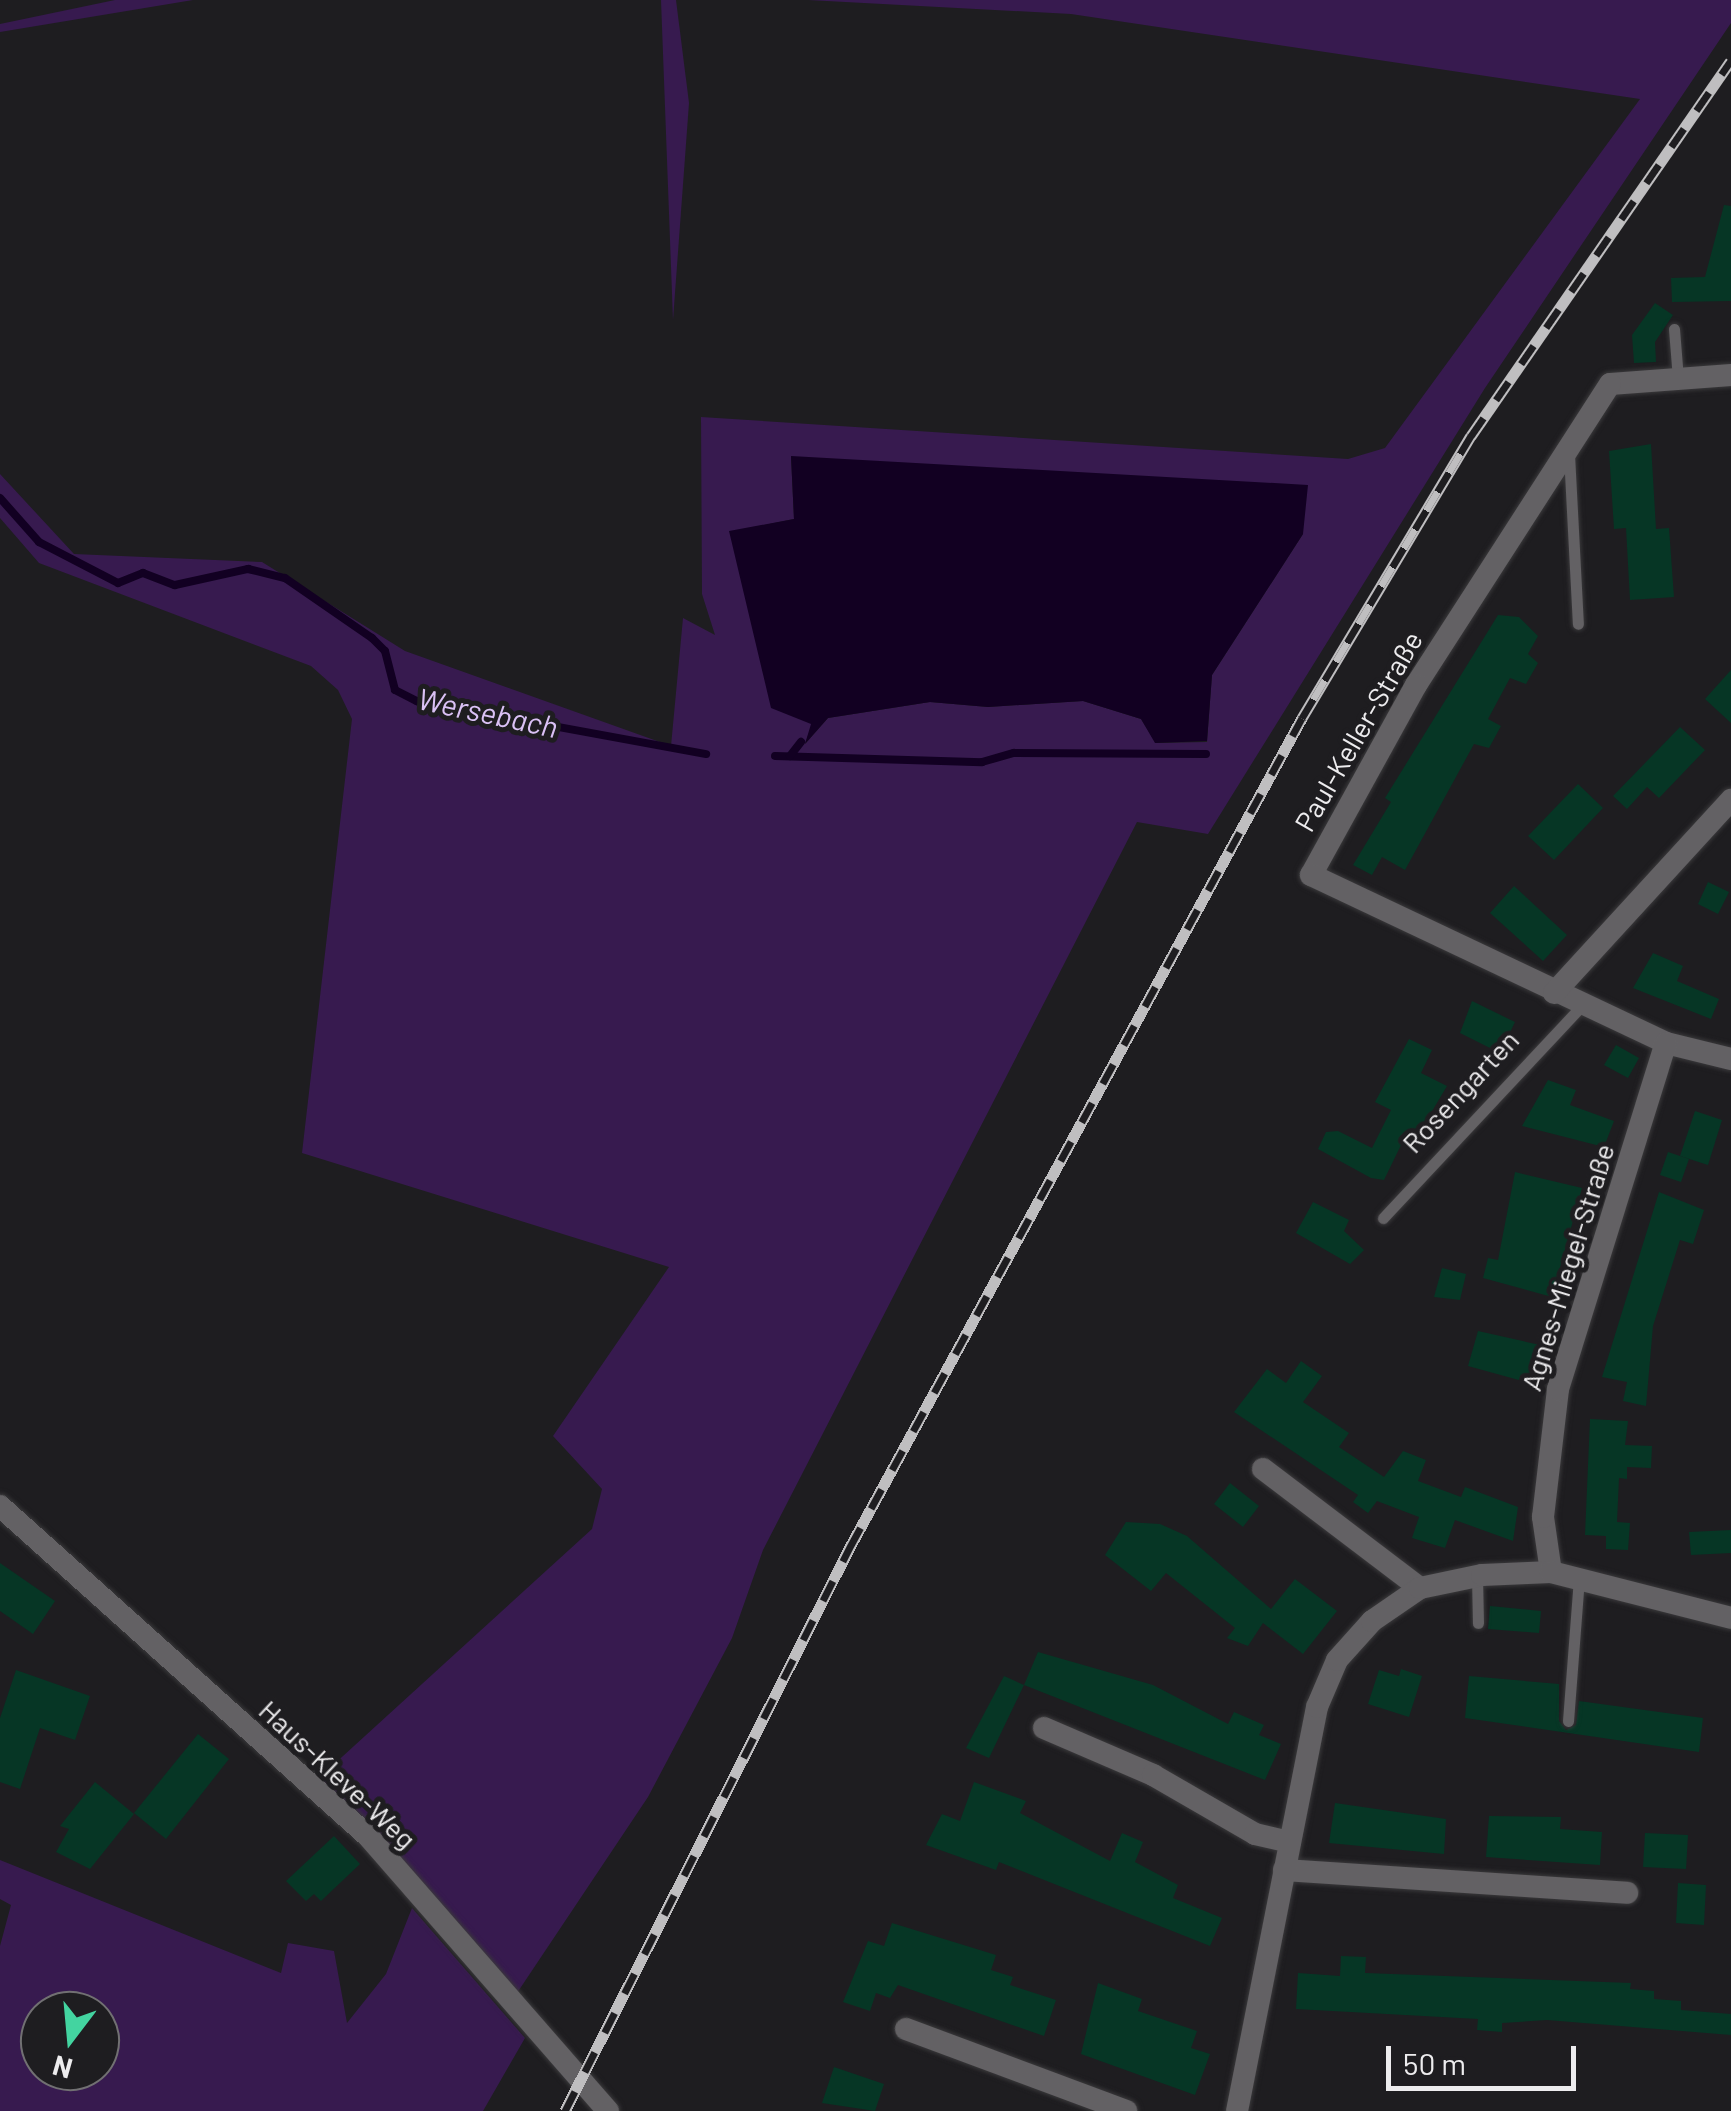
<!DOCTYPE html>
<html>
<head>
<meta charset="utf-8">
<style>
  body { margin:0 }
  #map { position:relative; width:1731px; height:2111px; overflow:hidden; background:#1e1d20; font-family:Barlow,sans-serif }
  div>[style] { position:absolute }
  .green>* { inset:0; background:#371a4f }
  .water>* { inset:0; background:#120022 }
  .stream>* { height:8px; margin:-4px; padding:0 4px; transform-origin:4px; border-radius:4px; background:#120022 }
  .building>* { inset:0; background:#063625 }
  .roads { filter:drop-shadow(0 0 2px #3a393b) drop-shadow(0 0 2px #3a393b) }
  .service>* { height:11px; margin:-5.5px; padding:0 5.5px; transform-origin:5.5px; border-radius:5.5px; background:#636164 }
  .minor>* { height:22px; margin:-11px; padding:0 11px; transform-origin:11px; border-radius:11px; background:#636164 }
  .rail>* { height:11px; margin-top:-5.5px; transform-origin:0; background:repeating-linear-gradient(90deg,#1e1d20 0 22px,#bfbec0 0 44px); box-sizing:border-box; border-block:2px solid #bfbec0 }
  span { translate:-50% -50%; white-space:nowrap; text-align:center; line-height:1.15; -webkit-text-stroke:10px #1e1d20; paint-order:stroke }
  .street-label { font-size:28px; color:#edecee }
  .water-label { font-size:30px; color:#dac1f5; font-style:italic }
  .north { position:absolute; left:20px; top:1991px; width:100px; height:100px; box-sizing:border-box; background:#1e1d20; border:2px solid #717072; border-radius:50%; rotate:196deg; font-size:28px; font-weight:700; line-height:40px; text-align:center; color:#edecee }
  .north::after { content:''; display:block; margin:auto; width:35px; height:45px; background:#43d4a0; clip-path:polygon(50% 0,100% 100%,50% 72%,0 100%) }
  .scale { position:absolute; left:1386px; top:2046px; width:190px; height:45px; box-sizing:border-box; border:5px solid #edecee; border-top:0; padding-left:12px; font-size:30px; line-height:35px; white-space:nowrap; color:#edecee; -webkit-text-stroke:8px #1e1d20; paint-order:stroke }
</style>
</head>
<body>
<div id="map">
  <div class="green">
    <i style="clip-path:polygon(115px 0,193px 0,0 32px,0 24px)"></i>
    <i style="clip-path:polygon(661px 0,676px 0,689px 103px,673px 320px)"></i>
    <i style="clip-path:polygon(evenodd,808px 0,1731px 0,1731px 23px,1485px 388px,1208px 834px,1137px 822px,763px 1550px,732px 1638px,648px 1797px,517px 1993px,320px 1777px,592px 1529px,602px 1489px,553px 1436px,669px 1267px,302px 1153px,352px 719px,338px 690px,311px 666px,39px 563px,0 518px,0 474px,74px 554px,262px 562px,405px 651px,671px 746px,683px 618px,715px 635px,702px 594px,701px 417px,1348px 459px,1385px 448px,1640px 99px,1071px 14px,808px 0,791px 457px,1303px 534px,1212px 675px,1207px 742px,1156px 743px,1141px 719px,1083px 701px,988px 707px,930px 702px,828px 718px,805px 744px,812px 724px,730px 532px,794px 519px,791px 457px)"></i>
    <i style="clip-path:polygon(evenodd,0 1860px,281px 1973px,288px 1943px,334px 1951px,347px 2023px,386px 1974px,412px 1908px,525px 2038px,483px 2111px,0 2111px,0 1946px,11px 1905px,0 1899px,0 1860px,40px 2011px,100px 2011px,100px 2071px,40px 2071px,40px 2011px)"></i>
  </div>
  <div class="water">
    <i style="clip-path:polygon(791px 456px,1308px 485px,1303px 534px,1212px 675px,1207px 741px,1155px 743px,1141px 719px,1083px 701px,988px 707px,930px 702px,828px 718px,805px 744px,811px 724px,771px 708px,729px 531px,794px 519px)"></i>
  </div>
  <div class="stream">
    <i style="left:0;top:498px;width:59px;rotate:48.4deg"></i>
    <i style="left:39px;top:542px;width:89px;rotate:27.4deg"></i>
    <i style="left:118px;top:583px;width:27px;rotate:-22deg"></i>
    <i style="left:143px;top:573px;width:34px;rotate:21deg"></i>
    <i style="left:175px;top:585px;width:75px;rotate:-12.4deg"></i>
    <i style="left:248px;top:569px;width:38px;rotate:14deg"></i>
    <i style="left:285px;top:578px;width:106px;rotate:34.6deg"></i>
    <i style="left:372px;top:638px;width:18px;rotate:45deg"></i>
    <i style="left:385px;top:651px;width:40px;rotate:75.6deg"></i>
    <i style="left:395px;top:690px;width:25px;rotate:27deg"></i>
    <i style="left:417px;top:701px;width:294px;rotate:10.4deg"></i>
    <i style="left:775px;top:756px;width:207px;rotate:1.7deg"></i>
    <i style="left:982px;top:762px;width:33px;rotate:-16deg"></i>
    <i style="left:1014px;top:753px;width:192px;rotate:0.3deg"></i>
    <i style="left:790px;top:756px;width:18px;rotate:-52deg"></i>
  </div>
  <div class="building">
    <i style="clip-path:polygon(1724px 205px,1731px 206px,1731px 301px,1672px 302px,1671px 278px,1705px 277px)"></i>
    <i style="clip-path:polygon(1655px 303px,1673px 315px,1655px 342px,1656px 362px,1634px 363px,1632px 335px)"></i>
    <i style="clip-path:polygon(1651px 444px,1656px 529px,1669px 528px,1674px 597px,1630px 600px,1626px 528px,1614px 529px,1609px 451px)"></i>
    <i style="clip-path:polygon(1498px 615px,1519px 617px,1538px 636px,1528px 654px,1538px 663px,1526px 684px,1510px 678px,1488px 719px,1501px 726px,1489px 748px,1474px 744px,1405px 870px,1382px 857px,1372px 875px,1353px 865px,1391px 802px,1385px 798px)"></i>
    <i style="clip-path:polygon(1731px 670px,1731px 723px,1705px 699px)"></i>
    <i style="clip-path:polygon(1680px 727px,1705px 750px,1659px 798px,1647px 787px,1627px 809px,1613px 796px)"></i>
    <i style="clip-path:polygon(1578px 784px,1603px 808px,1554px 860px,1528px 836px)"></i>
    <i style="clip-path:polygon(1708px 882px,1729px 892px,1718px 914px,1698px 904px)"></i>
    <i style="clip-path:polygon(1514px 886px,1567px 935px,1543px 961px,1490px 913px)"></i>
    <i style="clip-path:polygon(1653px 953px,1683px 966px,1677px 981px,1719px 999px,1711px 1019px,1633px 988px)"></i>
    <i style="clip-path:polygon(1472px 1001px,1515px 1022px,1500px 1053px,1460px 1033px)"></i>
    <i style="clip-path:polygon(1409px 1039px,1432px 1050px,1421px 1073px,1447px 1086px,1412px 1145px,1403px 1141px,1384px 1180px,1371px 1178px,1318px 1149px,1326px 1132px,1338px 1131px,1372px 1148px,1391px 1110px,1375px 1102px)"></i>
    <i style="clip-path:polygon(1616px 1045px,1639px 1058px,1628px 1078px,1604px 1065px)"></i>
    <i style="clip-path:polygon(1548px 1080px,1576px 1090px,1570px 1105px,1614px 1121px,1604px 1147px,1522px 1126px)"></i>
    <i style="clip-path:polygon(1695px 1111px,1722px 1120px,1708px 1165px,1680px 1156px)"></i>
    <i style="clip-path:polygon(1668px 1152px,1689px 1159px,1681px 1182px,1660px 1175px)"></i>
    <i style="clip-path:polygon(1515px 1172px,1582px 1188px,1552px 1297px,1483px 1278px,1488px 1258px,1498px 1260px)"></i>
    <i style="clip-path:polygon(1659px 1192px,1704px 1210px,1693px 1244px,1680px 1240px,1653px 1326px,1646px 1406px,1623px 1401px,1627px 1382px,1602px 1377px)"></i>
    <i style="clip-path:polygon(1313px 1202px,1349px 1220px,1344px 1231px,1364px 1250px,1350px 1264px,1296px 1233px)"></i>
    <i style="clip-path:polygon(1442px 1268px,1466px 1274px,1460px 1300px,1434px 1297px)"></i>
    <i style="clip-path:polygon(1478px 1331px,1540px 1345px,1530px 1383px,1468px 1366px)"></i>
    <i style="clip-path:polygon(1301px 1361px,1322px 1376px,1303px 1402px,1349px 1433px,1339px 1447px,1384px 1477px,1403px 1451px,1426px 1460px,1418px 1481px,1461px 1497px,1465px 1487px,1518px 1507px,1513px 1541px,1455px 1520px,1445px 1548px,1412px 1538px,1419px 1517px,1377px 1501px,1368px 1513px,1353px 1502px,1358px 1495px,1234px 1412px,1267px 1369px,1286px 1383px)"></i>
    <i style="clip-path:polygon(1590px 1419px,1628px 1421px,1625px 1445px,1652px 1446px,1651px 1468px,1627px 1467px,1627px 1479px,1619px 1478px,1617px 1522px,1630px 1523px,1628px 1550px,1606px 1549px,1606px 1536px,1585px 1535px)"></i>
    <i style="clip-path:polygon(1230px 1483px,1259px 1506px,1243px 1527px,1214px 1504px)"></i>
    <i style="clip-path:polygon(1126px 1522px,1160px 1524px,1187px 1536px,1271px 1609px,1295px 1579px,1337px 1611px,1303px 1654px,1263px 1623px,1248px 1646px,1227px 1638px,1235px 1628px,1166px 1573px,1151px 1591px,1105px 1555px)"></i>
    <i style="clip-path:polygon(1731px 1530px,1731px 1553px,1691px 1555px,1689px 1532px)"></i>
    <i style="clip-path:polygon(0 1563px,55px 1601px,33px 1634px,0 1611px)"></i>
    <i style="clip-path:polygon(1490px 1606px,1541px 1611px,1539px 1633px,1488px 1629px)"></i>
    <i style="clip-path:polygon(1038px 1652px,1153px 1685px,1228px 1724px,1234px 1712px,1264px 1725px,1259px 1735px,1281px 1744px,1265px 1780px,1024px 1685px)"></i>
    <i style="clip-path:polygon(1401px 1669px,1422px 1676px,1409px 1717px,1368px 1704px,1379px 1670px,1399px 1676px)"></i>
    <i style="clip-path:polygon(16px 1670px,90px 1696px,75px 1740px,40px 1728px,20px 1789px,0 1782px,0 1718px)"></i>
    <i style="clip-path:polygon(1004px 1676px,1024px 1685px,989px 1758px,966px 1748px)"></i>
    <i style="clip-path:polygon(1469px 1676px,1559px 1684px,1559px 1721px,1566px 1730px,1576px 1725px,1579px 1701px,1703px 1718px,1699px 1752px,1465px 1718px)"></i>
    <i style="clip-path:polygon(198px 1734px,229px 1759px,166px 1839px,134px 1813px)"></i>
    <i style="clip-path:polygon(95px 1782px,134px 1814px,90px 1869px,56px 1852px,69px 1829px,60px 1826px)"></i>
    <i style="clip-path:polygon(974px 1782px,1026px 1801px,1020px 1813px,1110px 1861px,1122px 1833px,1143px 1842px,1135px 1862px,1178px 1885px,1173px 1898px,1222px 1918px,1210px 1946px,999px 1862px,996px 1870px,926px 1845px,942px 1814px,960px 1821px)"></i>
    <i style="clip-path:polygon(1335px 1803px,1446px 1819px,1444px 1854px,1329px 1843px)"></i>
    <i style="clip-path:polygon(1489px 1816px,1561px 1817px,1560px 1829px,1602px 1832px,1600px 1865px,1486px 1857px)"></i>
    <i style="clip-path:polygon(1645px 1833px,1688px 1835px,1686px 1869px,1643px 1867px)"></i>
    <i style="clip-path:polygon(334px 1836px,360px 1864px,321px 1901px,314px 1894px,306px 1901px,286px 1881px)"></i>
    <i style="clip-path:polygon(1678px 1883px,1706px 1885px,1704px 1925px,1676px 1923px)"></i>
    <i style="clip-path:polygon(892px 1923px,996px 1955px,991px 1970px,1013px 1977px,1010px 1985px,1056px 2000px,1044px 2036px,898px 1985px,890px 1998px,876px 1993px,870px 2011px,843px 2002px,868px 1941px,884px 1946px)"></i>
    <i style="clip-path:polygon(1341px 1956px,1366px 1957px,1365px 1973px,1631px 1983px,1630px 1989px,1654px 1991px,1654px 1999px,1681px 2001px,1681px 2010px,1731px 2014px,1731px 2035px,1547px 2020px,1502px 2023px,1502px 2032px,1477px 2030px,1478px 2019px,1296px 2009px,1298px 1973px,1340px 1976px)"></i>
    <i style="clip-path:polygon(1098px 1983px,1142px 1999px,1138px 2011px,1197px 2031px,1191px 2048px,1210px 2054px,1195px 2095px,1081px 2054px)"></i>
    <i style="clip-path:polygon(834px 2067px,884px 2084px,875px 2111px,822px 2103px)"></i>
  </div>
  <div class="roads">
    <div class="service">
      <i style="left:1674px;top:329px;width:50px;rotate:85.4deg"></i>
      <i style="left:1569px;top:454px;width:170px;rotate:87deg"></i>
      <i style="left:1383px;top:1218px;width:291px;rotate:-46.9deg"></i>
      <i style="left:1477px;top:1576px;width:47px;rotate:88.8deg"></i>
      <i style="left:1568px;top:1721px;width:142px;rotate:-85.6deg"></i>
    </div>
    <div class="minor">
      <i style="left:1731px;top:375px;width:121px;rotate:175.7deg"></i>
      <i style="left:1610px;top:384px;width:358px;rotate:122.8deg"></i>
      <i style="left:1416px;top:685px;width:217px;rotate:118.9deg"></i>
      <i style="left:1311px;top:875px;width:393px;rotate:25.3deg"></i>
      <i style="left:1666px;top:1043px;width:67px;rotate:13.8deg"></i>
      <i style="left:1554px;top:993px;width:262px;rotate:-47.5deg"></i>
      <i style="left:1263px;top:1469px;width:197px;rotate:37.2deg"></i>
      <i style="left:0;top:1506px;width:494px;rotate:41.9deg"></i>
      <i style="left:368px;top:1836px;width:365px;rotate:48.9deg"></i>
      <i style="left:1551px;top:1572px;width:56px;rotate:-98.3deg"></i>
      <i style="left:1543px;top:1517px;width:129px;rotate:-83.3deg"></i>
      <i style="left:1558px;top:1389px;width:362px;rotate:-72.7deg"></i>
      <i style="left:1044px;top:1728px;width:119px;rotate:23.3deg"></i>
      <i style="left:1153px;top:1775px;width:118px;rotate:30deg"></i>
      <i style="left:1255px;top:1834px;width:36px;rotate:13deg"></i>
      <i style="left:1284px;top:1870px;width:344px;rotate:3.8deg"></i>
      <i style="left:906px;top:2029px;width:235px;rotate:20.4deg"></i>
      <i style="left:1237px;top:2111px;width:412px;rotate:-78.8deg"></i>
      <i style="left:1317px;top:1707px;width:51px;rotate:-66.9deg"></i>
      <i style="left:1337px;top:1660px;width:52px;rotate:-48.1deg"></i>
      <i style="left:1372px;top:1621px;width:58px;rotate:-34.5deg"></i>
      <i style="left:1420px;top:1588px;width:63px;rotate:-11.8deg"></i>
      <i style="left:1482px;top:1575px;width:69px;rotate:-2.5deg"></i>
      <i style="left:1551px;top:1572px;width:186px;rotate:14.3deg"></i>
    </div>
  </div>
  <div class="rail">
    <i style="left:565px;top:2111px;width:632px;rotate:-63.19deg"></i>
    <i style="left:850px;top:1547px;width:944px;rotate:-61.4deg"></i>
    <i style="left:1302px;top:718px;width:329px;rotate:-59.1deg"></i>
    <i style="left:1471px;top:436px;width:456px;rotate:-55.3deg"></i>
  </div>
  <div class="street-label">
    <span style="left:1358px;top:731px;rotate:-60deg">Paul-Keller-Straße</span>
    <span style="left:1460px;top:1091px;rotate:-47deg">Rosengarten</span>
    <span style="left:1567px;top:1267px;rotate:-73deg">Agnes-Miegel-Straße</span>
    <span style="left:338px;top:1774px;rotate:43deg">Haus-Kleve-Weg</span>
  </div>
  <div class="water-label">
    <span style="left:488px;top:712px;rotate:12deg">Wersebach</span>
  </div>
  <div class="north">N</div>
  <div class="scale">50 m</div>
</div>
</body>
</html>
